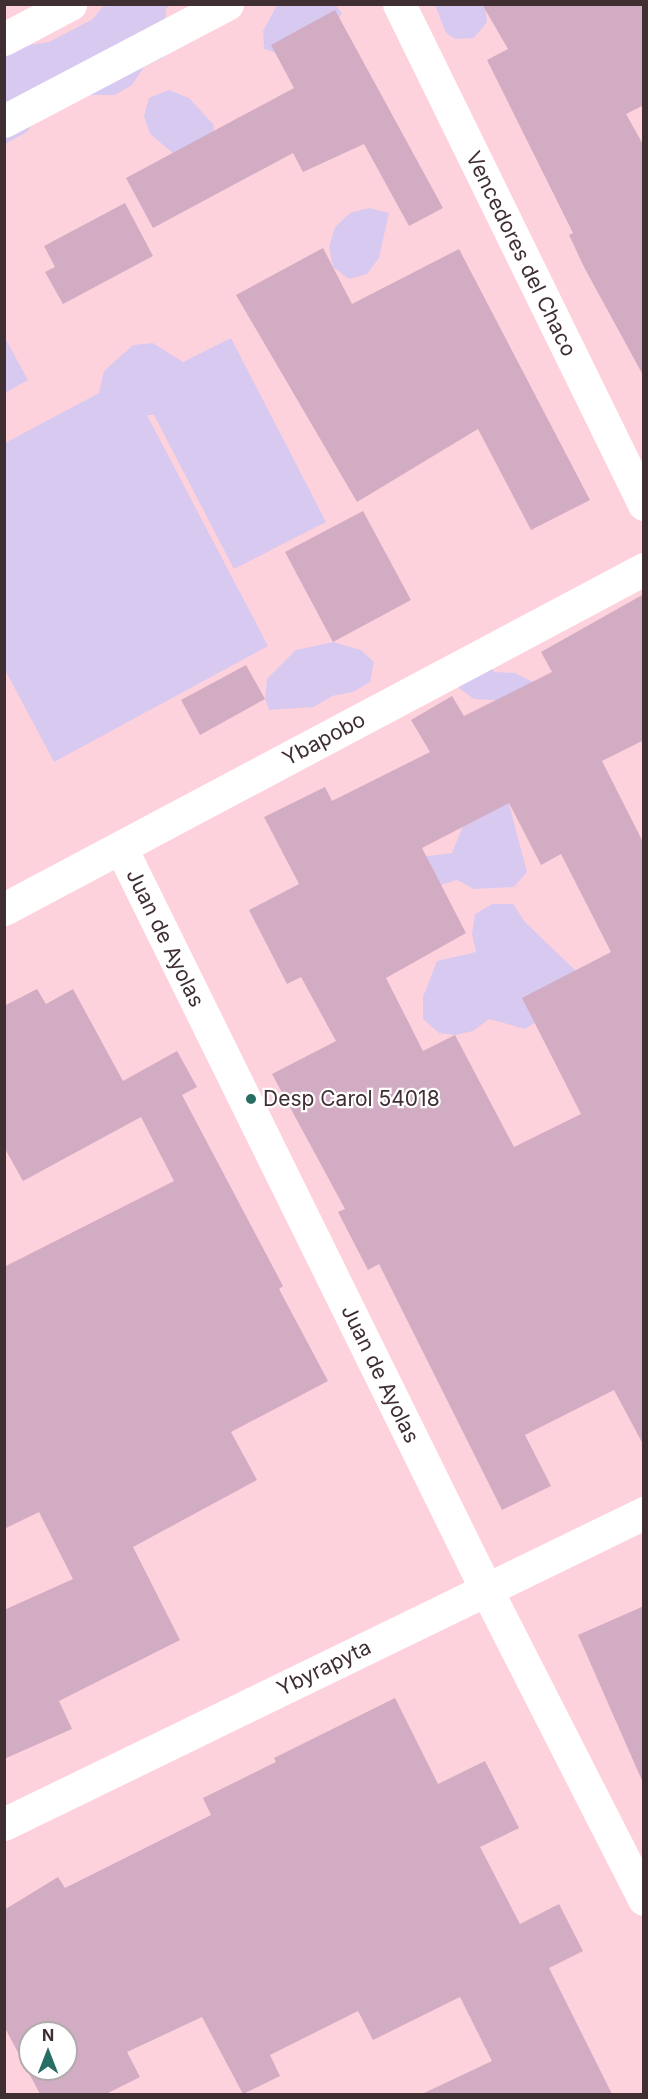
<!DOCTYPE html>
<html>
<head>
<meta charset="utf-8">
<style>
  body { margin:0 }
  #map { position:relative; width:648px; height:2099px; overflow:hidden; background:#fed2dc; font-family:Inter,sans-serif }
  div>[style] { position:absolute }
  .green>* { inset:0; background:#d8c9f0 }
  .building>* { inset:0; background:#d1acc2 }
  .minor>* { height:33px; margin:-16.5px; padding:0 16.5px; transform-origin:16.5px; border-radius:16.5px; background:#fff }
  .tertiary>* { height:33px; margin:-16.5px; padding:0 16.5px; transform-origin:16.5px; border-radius:16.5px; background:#fff }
  .dots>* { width:16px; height:16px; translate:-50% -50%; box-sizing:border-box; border:3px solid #fff; border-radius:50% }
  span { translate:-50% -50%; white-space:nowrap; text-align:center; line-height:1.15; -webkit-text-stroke:4.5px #fff; paint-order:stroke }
  .street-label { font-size:21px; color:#3f2e32 }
  .poi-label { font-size:21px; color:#3f2e32 }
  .left { translate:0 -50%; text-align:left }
  .frame { position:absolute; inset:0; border:6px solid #3f2e32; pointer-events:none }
  .north { position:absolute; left:18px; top:2021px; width:60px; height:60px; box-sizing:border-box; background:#fff; border:2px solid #b2abad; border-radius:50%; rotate:0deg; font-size:16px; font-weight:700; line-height:24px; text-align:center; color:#3f2e32 }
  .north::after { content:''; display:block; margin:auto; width:21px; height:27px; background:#276e64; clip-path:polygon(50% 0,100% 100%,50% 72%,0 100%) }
</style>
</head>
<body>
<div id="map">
  <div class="green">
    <i style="clip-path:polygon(120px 4px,172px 5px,166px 8px,163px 58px,144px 67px,132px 85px,115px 95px,68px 95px,49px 100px,27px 132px,5px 144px,4px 49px,49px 42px,93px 19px,102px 7px)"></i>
    <i style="clip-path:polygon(277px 5px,335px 5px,342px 13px,323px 47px,285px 56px,264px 49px,263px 31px)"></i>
    <i style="clip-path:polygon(435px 5px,485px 5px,487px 22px,474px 38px,455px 39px,446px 33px)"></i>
    <i style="clip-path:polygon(169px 90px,189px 98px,214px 125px,213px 145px,180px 159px,150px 134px,144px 116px,149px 98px)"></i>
    <i style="clip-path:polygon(369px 208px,389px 213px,379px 258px,367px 274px,349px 279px,333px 267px,329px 247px,335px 227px,350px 213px)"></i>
    <i style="clip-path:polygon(4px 336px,28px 380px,5px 393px,4px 393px)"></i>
    <i style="clip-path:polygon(231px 338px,326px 522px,234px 569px,154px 415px,147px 415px,268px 646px,54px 762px,5px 670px,5px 443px,99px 393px,104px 371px,133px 345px,153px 343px,183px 362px)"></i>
    <i style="clip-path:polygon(333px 642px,361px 650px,374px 662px,370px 682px,353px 692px,332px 696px,314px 707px,269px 710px,265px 699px,267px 679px,296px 650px)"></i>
    <i style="clip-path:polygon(480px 659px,495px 672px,515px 673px,533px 682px,531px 702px,474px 699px,459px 688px,462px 668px)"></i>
    <i style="clip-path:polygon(508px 800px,527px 872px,514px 887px,474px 889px,457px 880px,418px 892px,413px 858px,452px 853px,463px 826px)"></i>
    <i style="clip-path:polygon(492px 904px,513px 904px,525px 922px,575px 970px,571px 989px,559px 1007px,525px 1029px,489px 1019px,473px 1031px,455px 1035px,439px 1033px,423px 1019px,423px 997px,437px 961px,476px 952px,472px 934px,475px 914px)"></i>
  </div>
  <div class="building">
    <i style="clip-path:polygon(482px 4px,644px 4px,644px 105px,626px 114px,644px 146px,644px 377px,584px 267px,569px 235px,573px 233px,487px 60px,508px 49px)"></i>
    <i style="clip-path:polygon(335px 10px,443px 208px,409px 226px,364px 144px,303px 172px,293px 153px,153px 228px,126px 178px,294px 88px,271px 45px)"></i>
    <i style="clip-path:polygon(125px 203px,153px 256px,63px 304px,45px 272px,55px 267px,44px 246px)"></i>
    <i style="clip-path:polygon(323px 248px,352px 304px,459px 249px,590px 500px,531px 530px,478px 429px,357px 502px,236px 295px)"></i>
    <i style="clip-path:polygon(363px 511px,411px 600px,333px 642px,285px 552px)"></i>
    <i style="clip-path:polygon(evenodd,644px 594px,644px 740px,602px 761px,644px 844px,644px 1446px,614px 1390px,525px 1435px,551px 1486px,502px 1510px,379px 1264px,368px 1270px,338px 1212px,345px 1209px,272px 1074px,336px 1041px,301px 977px,287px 984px,249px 910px,299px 884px,264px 817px,325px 787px,332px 801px,430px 752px,411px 720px,452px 696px,464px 716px,552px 672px,541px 652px,644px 594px,509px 803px,541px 865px,561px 854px,611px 952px,522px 998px,581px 1114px,514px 1147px,455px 1035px,423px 1051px,386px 978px,466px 933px,422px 848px,509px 803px)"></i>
    <i style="clip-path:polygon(246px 665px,265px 699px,200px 735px,181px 700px)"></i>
    <i style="clip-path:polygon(37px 989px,46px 1004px,73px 989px,123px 1081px,177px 1051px,197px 1087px,182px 1095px,283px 1286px,279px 1289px,328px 1381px,231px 1432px,257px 1480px,133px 1547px,180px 1640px,59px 1701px,72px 1729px,4px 1759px,4px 1610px,73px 1579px,39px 1512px,4px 1529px,4px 1267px,174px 1181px,141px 1117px,23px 1181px,4px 1147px,4px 1006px)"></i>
    <i style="clip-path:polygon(644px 1606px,644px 1785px,578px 1635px)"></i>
    <i style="clip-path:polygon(evenodd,395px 1698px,438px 1784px,485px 1761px,519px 1828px,480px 1847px,520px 1924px,559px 1904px,583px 1951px,549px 1968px,612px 2094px,422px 2094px,492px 2061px,460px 1997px,373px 2040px,358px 2011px,270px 2055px,280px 2076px,243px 2094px,202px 2017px,127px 2052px,140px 2077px,106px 2094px,40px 2094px,4px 2026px,4px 1910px,58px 1877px,65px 1888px,211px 1815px,203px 1798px,276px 1762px,274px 1758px,395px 1698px,30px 2033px,66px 2033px,66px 2069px,30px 2069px,30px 2033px)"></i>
  </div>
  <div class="minor">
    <i style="left:4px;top:39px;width:75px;rotate:-27.9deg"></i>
    <i style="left:4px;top:121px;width:252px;rotate:-27.7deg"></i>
    <i style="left:121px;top:848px;width:826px;rotate:63.78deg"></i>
    <i style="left:486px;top:1589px;width:348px;rotate:63deg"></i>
    <i style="left:4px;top:909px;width:725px;rotate:-27.98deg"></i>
  </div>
  <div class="tertiary">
    <i style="left:399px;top:4px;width:557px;rotate:63.9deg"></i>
    <i style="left:4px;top:1824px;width:712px;rotate:-25.92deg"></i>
  </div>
  <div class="dots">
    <i style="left:251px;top:1099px;background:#276e64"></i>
  </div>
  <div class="street-label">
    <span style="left:521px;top:254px;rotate:64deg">Vencedores del Chaco</span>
    <span style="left:324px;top:739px;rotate:-28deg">Ybapobo</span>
    <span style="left:165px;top:938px;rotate:64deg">Juan de Ayolas</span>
    <span style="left:380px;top:1374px;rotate:64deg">Juan de Ayolas</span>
    <span style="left:324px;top:1668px;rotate:-26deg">Ybyrapyta</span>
  </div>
  <div class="poi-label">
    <span class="left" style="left:263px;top:1099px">Desp Carol 54018</span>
  </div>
  <div class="frame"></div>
  <div class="north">N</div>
</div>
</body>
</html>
